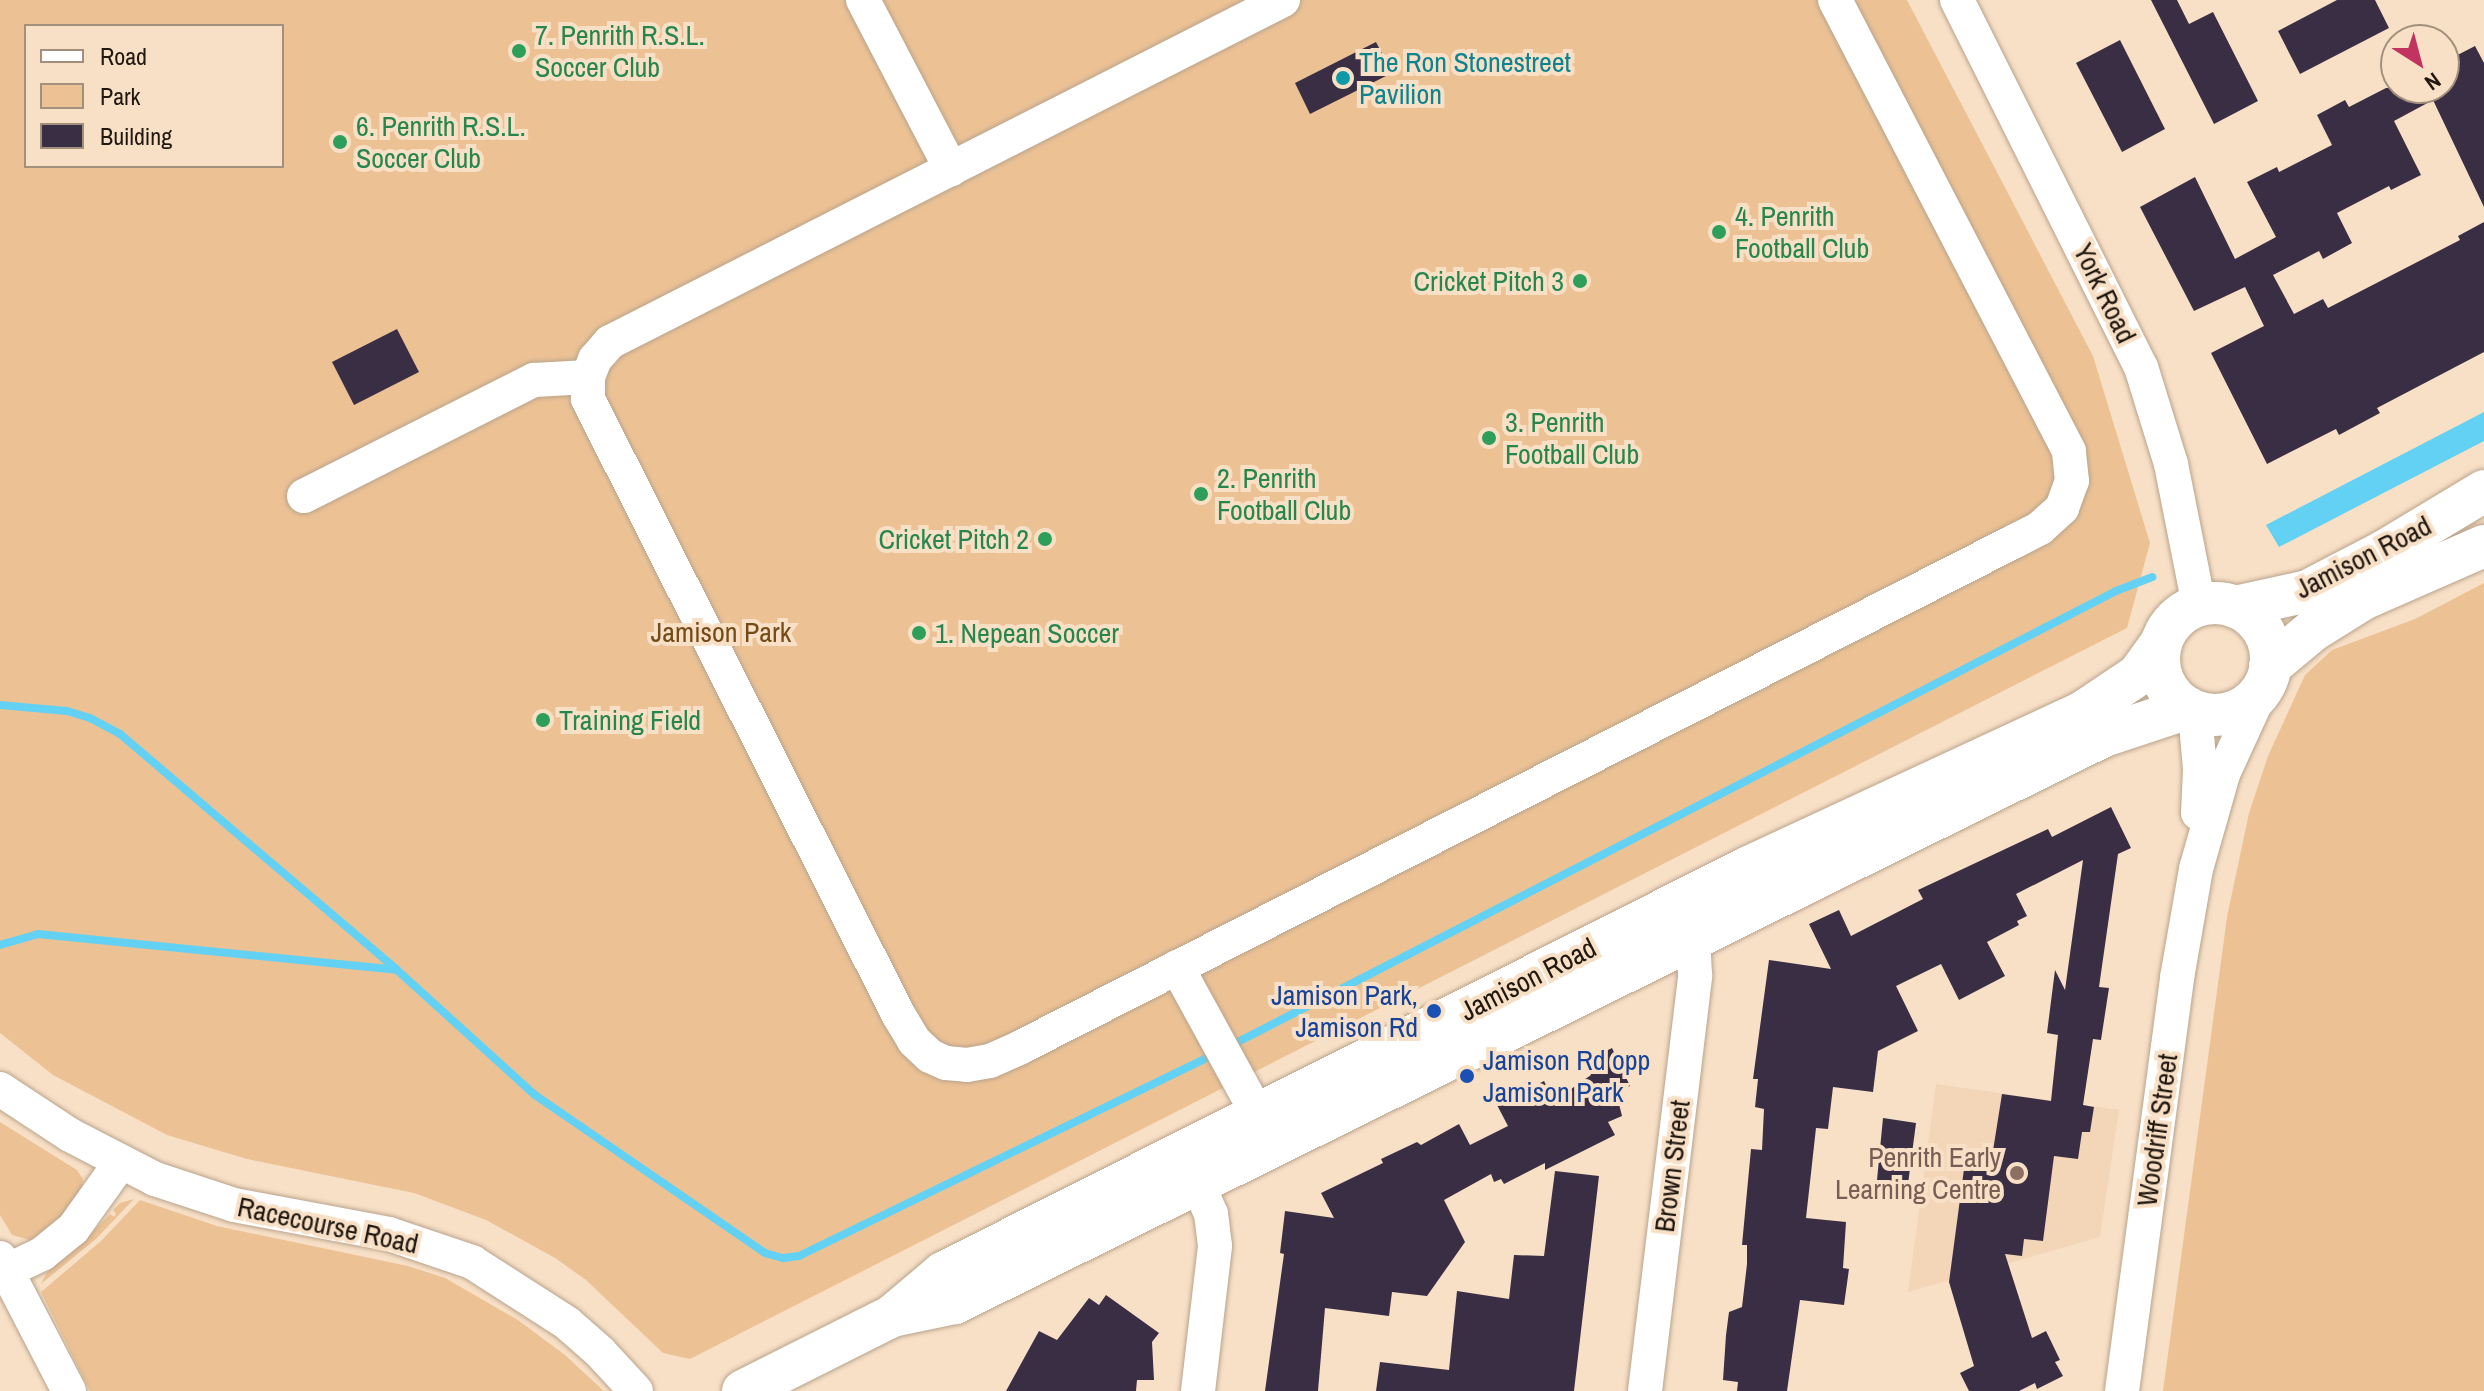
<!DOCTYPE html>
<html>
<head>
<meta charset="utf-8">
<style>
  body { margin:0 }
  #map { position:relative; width:2484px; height:1391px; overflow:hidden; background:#f8e0c7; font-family:"Archivo Narrow",sans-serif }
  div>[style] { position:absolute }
  .built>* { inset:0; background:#f3d5b7 }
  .green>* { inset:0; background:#ecc295 }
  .water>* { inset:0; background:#63d1f3 }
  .stream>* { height:8px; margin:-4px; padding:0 4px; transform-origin:4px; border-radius:4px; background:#63d1f3 }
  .building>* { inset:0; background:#3a2e45 }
  .roads { filter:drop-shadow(0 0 2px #b9a38b) drop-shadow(0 0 2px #b9a38b) }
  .minor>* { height:34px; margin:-17px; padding:0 17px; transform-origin:17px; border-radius:17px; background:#fff }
  .major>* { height:42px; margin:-21px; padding:0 21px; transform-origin:21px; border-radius:21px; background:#fff }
  .major>.ring { margin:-21px; padding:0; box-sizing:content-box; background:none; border:42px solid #fff; border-radius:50% }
  .dots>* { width:22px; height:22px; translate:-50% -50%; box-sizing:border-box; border:4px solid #f8e0c7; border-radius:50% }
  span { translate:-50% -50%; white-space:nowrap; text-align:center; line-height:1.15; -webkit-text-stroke:8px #f8e0c7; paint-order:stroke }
  .leisure-label { font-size:28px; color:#27864d }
  .left { translate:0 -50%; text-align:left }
  .right { translate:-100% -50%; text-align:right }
  .culture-label { font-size:28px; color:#0d838f }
  .street-label { font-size:28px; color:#20170f }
  .park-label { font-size:28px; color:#744b18 }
  .transit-label { font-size:28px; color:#164399 }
  .education-label { font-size:28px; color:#785e54 }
  .legend { position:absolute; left:24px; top:24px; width:260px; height:144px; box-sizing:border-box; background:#f8e0c7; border:2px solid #a2907d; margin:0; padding:10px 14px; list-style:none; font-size:24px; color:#20170f }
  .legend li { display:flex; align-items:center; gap:16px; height:40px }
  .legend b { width:40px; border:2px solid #a2907d }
  .north { position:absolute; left:2380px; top:24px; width:80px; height:80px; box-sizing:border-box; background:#f8e0c7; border:2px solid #a2907d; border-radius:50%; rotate:144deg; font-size:22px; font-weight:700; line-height:32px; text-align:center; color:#20170f }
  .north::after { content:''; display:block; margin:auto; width:28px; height:36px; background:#c13360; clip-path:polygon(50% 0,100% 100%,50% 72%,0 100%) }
</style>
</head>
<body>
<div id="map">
  <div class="built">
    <i style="clip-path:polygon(1936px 1084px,2119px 1110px,2100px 1237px,1908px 1292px)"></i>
  </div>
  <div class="green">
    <i style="clip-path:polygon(evenodd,0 0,1907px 0,2093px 356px,2150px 543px,2127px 628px,690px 1359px,663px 1353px,586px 1280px,555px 1258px,486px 1220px,414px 1193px,247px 1159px,167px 1135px,53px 1075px,0 1033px,0 0,26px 26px,282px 26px,282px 166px,26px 166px,26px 26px)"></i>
    <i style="clip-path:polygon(2484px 583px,2484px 1391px,2163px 1391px,2227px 917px,2249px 813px,2268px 756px,2305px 675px,2332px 650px,2415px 619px)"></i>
    <i style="clip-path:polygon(0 1122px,77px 1170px,83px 1179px,81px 1202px,33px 1241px,12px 1235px,0 1215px)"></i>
    <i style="clip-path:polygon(134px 1199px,96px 1239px,41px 1284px,47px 1272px,82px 1243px,110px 1214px,114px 1217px,116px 1214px,113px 1210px,120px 1203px)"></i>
    <i style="clip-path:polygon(140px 1200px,217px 1226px,408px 1266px,445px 1278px,518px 1320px,565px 1355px,604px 1391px,90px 1391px,41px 1292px,101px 1241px)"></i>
  </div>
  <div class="water">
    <i style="clip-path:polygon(2484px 412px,2484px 441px,2279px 547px,2266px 525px)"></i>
  </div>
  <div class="stream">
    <i style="left:0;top:705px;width:67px;rotate:5.1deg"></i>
    <i style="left:67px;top:711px;width:24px;rotate:17deg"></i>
    <i style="left:90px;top:718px;width:34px;rotate:28deg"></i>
    <i style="left:120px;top:734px;width:364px;rotate:40.4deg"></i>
    <i style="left:397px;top:970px;width:186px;rotate:42.2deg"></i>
    <i style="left:535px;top:1095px;width:279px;rotate:34.5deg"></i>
    <i style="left:765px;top:1253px;width:19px;rotate:16deg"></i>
    <i style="left:783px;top:1258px;width:16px;rotate:-7deg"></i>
    <i style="left:799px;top:1256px;width:462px;rotate:-25.9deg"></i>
    <i style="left:0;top:945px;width:40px;rotate:-16deg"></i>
    <i style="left:38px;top:934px;width:360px;rotate:5.7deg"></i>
    <i style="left:1230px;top:1046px;width:996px;rotate:-27.18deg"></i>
    <i style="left:2116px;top:591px;width:39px;rotate:-21deg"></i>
  </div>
  <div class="building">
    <i style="clip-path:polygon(2151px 0,2177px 0,2189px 24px,2213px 12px,2258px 101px,2214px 124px)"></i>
    <i style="clip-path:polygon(2337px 0,2375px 0,2389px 28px,2300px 74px,2278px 31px)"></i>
    <i style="clip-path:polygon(2120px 40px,2165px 129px,2122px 152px,2076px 63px)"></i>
    <i style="clip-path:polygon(1376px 42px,1392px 73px,1310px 114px,1295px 83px)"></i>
    <i style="clip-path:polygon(2475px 46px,2484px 63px,2484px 207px,2433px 100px,2394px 121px,2421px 175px,2391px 190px,2389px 186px,2337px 213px,2352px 243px,2323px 259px,2319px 251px,2273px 275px,2294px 314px,2323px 299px,2328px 308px,2460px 240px,2458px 236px,2484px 222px,2484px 352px,2377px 408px,2380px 413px,2352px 428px,2339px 435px,2336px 429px,2267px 464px,2211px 353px,2264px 326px,2245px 287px,2194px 311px,2140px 207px,2195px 177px,2235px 259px,2276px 237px,2247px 182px,2277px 167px,2279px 172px,2332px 145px,2317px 115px,2345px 100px,2349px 107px,2386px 88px,2444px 88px,2444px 62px)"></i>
    <i style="clip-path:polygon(397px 329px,419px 372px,354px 405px,332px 362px)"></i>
    <i style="clip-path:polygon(2111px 807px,2131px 848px,2118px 854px,2099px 987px,2109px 988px,2101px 1040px,2093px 1039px,2083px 1105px,2094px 1107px,2090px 1132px,2082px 1132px,2078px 1159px,2054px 1156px,2043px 1241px,2024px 1239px,2022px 1256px,2005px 1254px,2032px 1338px,2046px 1331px,2060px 1360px,2055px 1362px,2063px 1376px,2037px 1389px,2035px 1383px,2019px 1391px,1969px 1391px,1960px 1373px,1974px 1366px,1949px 1282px,1966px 1154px,1992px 1157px,2002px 1094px,2051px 1101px,2058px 1035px,2047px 1033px,2055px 970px,2065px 990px,2083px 860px,2016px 894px,2027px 916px,2017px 921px,2019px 925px,1987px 942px,2005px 976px,1959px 1000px,1941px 964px,1896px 986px,1918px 1031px,1878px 1051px,1873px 1092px,1833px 1087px,1828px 1129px,1816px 1128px,1806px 1218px,1846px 1222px,1843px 1268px,1849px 1269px,1844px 1305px,1800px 1300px,1787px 1391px,1737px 1391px,1738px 1382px,1723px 1380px,1726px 1335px,1729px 1312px,1742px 1307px,1747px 1264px,1747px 1245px,1742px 1245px,1751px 1149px,1762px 1150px,1764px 1109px,1755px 1107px,1758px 1079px,1753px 1079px,1769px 960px,1831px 969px,1809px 924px,1839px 910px,1851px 936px,1923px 899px,1918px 890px,2048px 829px,2052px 837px)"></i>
    <i style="clip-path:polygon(1612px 1048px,1630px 1086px,1616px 1092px,1622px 1116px,1608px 1122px,1615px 1135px,1545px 1170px,1545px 1163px,1504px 1184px,1501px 1179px,1494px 1182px,1491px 1174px,1444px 1200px,1465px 1242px,1427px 1296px,1392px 1292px,1389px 1316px,1325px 1308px,1318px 1391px,1265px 1391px,1284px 1254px,1280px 1253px,1285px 1211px,1334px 1218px,1321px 1193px,1383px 1163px,1381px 1159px,1417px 1142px,1421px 1145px,1459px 1124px,1470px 1145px,1508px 1126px,1497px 1105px,1544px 1081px,1554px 1101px,1591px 1075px,1584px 1062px)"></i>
    <i style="clip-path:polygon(1883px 1118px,1916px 1123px,1908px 1184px,1877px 1180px)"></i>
    <i style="clip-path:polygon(1555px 1171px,1599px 1176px,1574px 1391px,1376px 1391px,1380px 1362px,1449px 1370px,1457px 1291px,1509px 1299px,1514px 1255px,1544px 1256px)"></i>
    <i style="clip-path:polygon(1106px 1295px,1159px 1333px,1152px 1342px,1154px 1380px,1137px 1380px,1136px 1391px,1006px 1391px,1039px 1331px,1057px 1340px,1089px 1298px,1099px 1305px)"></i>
  </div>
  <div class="roads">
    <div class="minor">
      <i style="left:863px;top:0;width:191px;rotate:62.5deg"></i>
      <i style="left:1283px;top:0;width:755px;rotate:153.06deg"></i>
      <i style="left:610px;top:342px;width:23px;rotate:131deg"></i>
      <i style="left:595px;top:359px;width:19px;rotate:111deg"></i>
      <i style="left:588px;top:377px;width:22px;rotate:90deg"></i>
      <i style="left:588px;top:399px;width:689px;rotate:63.25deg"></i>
      <i style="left:898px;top:1014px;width:31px;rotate:59deg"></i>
      <i style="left:914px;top:1041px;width:22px;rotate:43deg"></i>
      <i style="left:930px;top:1056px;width:17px;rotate:24deg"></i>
      <i style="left:946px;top:1063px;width:21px;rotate:5deg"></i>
      <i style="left:967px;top:1065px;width:23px;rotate:-10deg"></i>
      <i style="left:990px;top:1061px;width:34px;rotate:-24deg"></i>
      <i style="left:1021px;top:1047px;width:1113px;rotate:-26.98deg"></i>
      <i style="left:2013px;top:542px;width:30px;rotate:-27deg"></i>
      <i style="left:2040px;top:528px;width:30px;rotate:-42deg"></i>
      <i style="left:2062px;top:508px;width:29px;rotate:-70deg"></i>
      <i style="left:2072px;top:481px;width:30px;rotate:-96deg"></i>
      <i style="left:2069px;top:451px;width:508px;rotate:-117.42deg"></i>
      <i style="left:1957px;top:0;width:411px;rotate:63.4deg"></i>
      <i style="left:2141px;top:367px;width:102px;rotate:72.8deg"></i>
      <i style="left:2171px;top:464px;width:145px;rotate:78.8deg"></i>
      <i style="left:304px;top:496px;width:258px;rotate:-26.8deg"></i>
      <i style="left:534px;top:380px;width:54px;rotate:-3.2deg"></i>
      <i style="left:2195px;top:712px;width:57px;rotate:85deg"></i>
      <i style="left:2200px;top:769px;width:44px;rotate:92.6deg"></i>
      <i style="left:1177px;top:967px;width:169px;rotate:61.3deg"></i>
      <i style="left:0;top:1089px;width:84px;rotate:33.3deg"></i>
      <i style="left:70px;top:1135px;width:96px;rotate:27.4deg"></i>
      <i style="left:155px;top:1179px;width:83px;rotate:18.2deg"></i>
      <i style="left:234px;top:1205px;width:158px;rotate:10.6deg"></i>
      <i style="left:389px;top:1234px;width:88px;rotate:18.6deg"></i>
      <i style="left:472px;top:1262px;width:113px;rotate:32.7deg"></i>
      <i style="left:567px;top:1323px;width:44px;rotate:41.3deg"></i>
      <i style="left:600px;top:1352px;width:53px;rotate:47.3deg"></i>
      <i style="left:0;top:1258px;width:150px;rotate:62.6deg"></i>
      <i style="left:0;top:1274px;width:47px;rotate:-25.5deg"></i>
      <i style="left:42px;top:1254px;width:40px;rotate:-39deg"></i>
      <i style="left:73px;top:1229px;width:81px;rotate:-54.5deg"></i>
      <i style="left:1198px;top:1391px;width:146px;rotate:-83.3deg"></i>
      <i style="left:1215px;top:1246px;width:32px;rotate:-97deg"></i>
      <i style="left:1211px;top:1214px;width:32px;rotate:-114deg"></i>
      <i style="left:1645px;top:1391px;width:419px;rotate:-83.1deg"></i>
      <i style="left:1695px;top:975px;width:35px;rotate:-93deg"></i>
      <i style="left:2122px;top:1391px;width:417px;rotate:-82.4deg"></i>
      <i style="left:2177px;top:978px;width:111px;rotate:-80.1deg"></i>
      <i style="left:2196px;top:869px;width:99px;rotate:-74.1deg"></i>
      <i style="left:2223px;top:774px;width:91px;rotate:-65.4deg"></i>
    </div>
    <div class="major">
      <i class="ring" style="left:2159px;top:603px;width:70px;height:70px"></i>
      <i style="left:2235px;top:607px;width:75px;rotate:-12.4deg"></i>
      <i style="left:2308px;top:591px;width:85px;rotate:-27.5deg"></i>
      <i style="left:2383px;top:552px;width:118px;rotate:-31.1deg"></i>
      <i style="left:2270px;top:666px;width:55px;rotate:-39.8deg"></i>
      <i style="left:2312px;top:631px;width:60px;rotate:-32.1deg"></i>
      <i style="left:2363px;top:599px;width:132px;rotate:-23.7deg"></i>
      <i style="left:897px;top:1315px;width:59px;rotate:-11.7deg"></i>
      <i style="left:955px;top:1303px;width:1281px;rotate:-26.27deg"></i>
      <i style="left:2104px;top:736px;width:89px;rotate:-18.4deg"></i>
      <i style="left:743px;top:1391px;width:167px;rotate:-26.7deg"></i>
      <i style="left:892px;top:1316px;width:67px;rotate:-40.1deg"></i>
      <i style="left:943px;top:1273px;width:902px;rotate:-26.74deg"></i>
      <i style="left:1749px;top:867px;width:368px;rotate:-24.9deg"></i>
      <i style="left:2083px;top:712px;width:66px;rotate:-33.9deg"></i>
      <i style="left:2138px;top:675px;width:39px;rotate:-54deg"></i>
    </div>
  </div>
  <div class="dots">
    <i style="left:519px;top:51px;background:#2e9e5b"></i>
    <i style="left:1343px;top:78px;background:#0f9aa8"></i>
    <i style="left:340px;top:142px;background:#2e9e5b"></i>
    <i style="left:1719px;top:232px;background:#2e9e5b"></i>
    <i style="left:1580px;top:281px;background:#2e9e5b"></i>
    <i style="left:1489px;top:438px;background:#2e9e5b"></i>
    <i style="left:1201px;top:494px;background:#2e9e5b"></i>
    <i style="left:1045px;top:539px;background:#2e9e5b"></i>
    <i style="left:919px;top:633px;background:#2e9e5b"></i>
    <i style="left:543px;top:720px;background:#2e9e5b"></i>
    <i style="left:1434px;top:1011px;background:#1a4fb4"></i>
    <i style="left:1467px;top:1076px;background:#1a4fb4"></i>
    <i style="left:2017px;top:1173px;background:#8d6e63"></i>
  </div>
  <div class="leisure-label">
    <span class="left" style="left:535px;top:51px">7. Penrith R.S.L.<br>Soccer Club</span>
    <span class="left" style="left:356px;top:142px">6. Penrith R.S.L.<br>Soccer Club</span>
    <span class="left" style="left:1735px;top:232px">4. Penrith<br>Football Club</span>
    <span class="right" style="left:1564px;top:281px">Cricket Pitch 3</span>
    <span class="left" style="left:1505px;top:438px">3. Penrith<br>Football Club</span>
    <span class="left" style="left:1217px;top:494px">2. Penrith<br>Football Club</span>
    <span class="right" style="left:1029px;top:539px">Cricket Pitch 2</span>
    <span class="left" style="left:935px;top:633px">1. Nepean Soccer</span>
    <span class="left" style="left:559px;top:720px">Training Field</span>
  </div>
  <div class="culture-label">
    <span class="left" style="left:1359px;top:78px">The Ron Stonestreet<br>Pavilion</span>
  </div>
  <div class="street-label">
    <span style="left:2105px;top:293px;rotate:64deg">York Road</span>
    <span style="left:2363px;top:557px;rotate:-27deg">Jamison Road</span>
    <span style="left:1528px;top:979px;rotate:-27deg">Jamison Road</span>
    <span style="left:2157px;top:1130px;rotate:-82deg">Woodriff Street</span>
    <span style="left:1672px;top:1166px;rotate:-83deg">Brown Street</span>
    <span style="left:328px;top:1225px;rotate:12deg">Racecourse Road</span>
  </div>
  <div class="park-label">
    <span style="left:721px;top:632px">Jamison Park</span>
  </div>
  <div class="transit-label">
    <span class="right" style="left:1418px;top:1011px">Jamison Park,<br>Jamison Rd</span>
    <span class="left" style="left:1483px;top:1076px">Jamison Rd opp<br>Jamison Park</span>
  </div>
  <div class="education-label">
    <span class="right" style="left:2001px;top:1173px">Penrith Early<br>Learning Centre</span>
  </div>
  <ul class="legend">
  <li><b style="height:10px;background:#fff"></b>Road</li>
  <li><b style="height:22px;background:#ecc295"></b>Park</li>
  <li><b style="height:22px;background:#3a2e45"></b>Building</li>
  </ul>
  <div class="north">N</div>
</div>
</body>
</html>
